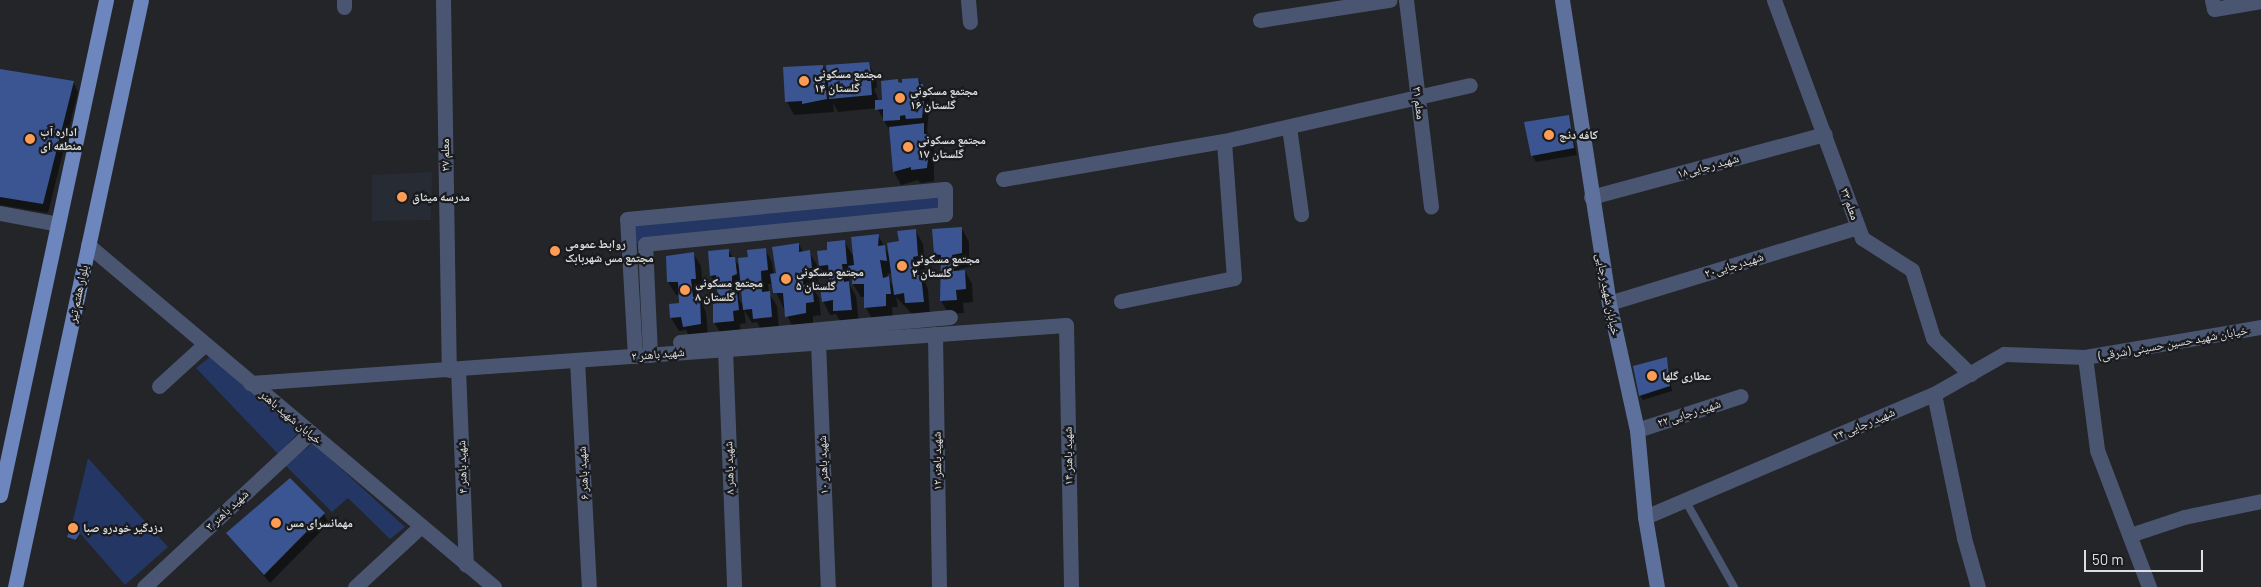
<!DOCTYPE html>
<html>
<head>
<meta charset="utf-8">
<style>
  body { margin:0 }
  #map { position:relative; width:2261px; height:587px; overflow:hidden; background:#232528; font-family:Barlow,"Noto Naskh Arabic",sans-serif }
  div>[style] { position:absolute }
  .built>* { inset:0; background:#272b34 }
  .green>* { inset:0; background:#233664 }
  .shadow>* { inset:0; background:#0007 }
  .building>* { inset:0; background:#3b5592 }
  .lane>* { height:8px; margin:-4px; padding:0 4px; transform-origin:4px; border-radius:4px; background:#4a5671 }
  .street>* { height:15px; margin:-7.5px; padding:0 7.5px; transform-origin:7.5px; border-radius:7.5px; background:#4a5671 }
  .secondary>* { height:15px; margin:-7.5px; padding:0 7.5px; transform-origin:7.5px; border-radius:7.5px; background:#5e719c }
  .primary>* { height:15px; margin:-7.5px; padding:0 7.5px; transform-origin:7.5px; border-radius:7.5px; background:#6d86bd }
  .dots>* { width:14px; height:14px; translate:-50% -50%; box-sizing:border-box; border:2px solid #1a1b1e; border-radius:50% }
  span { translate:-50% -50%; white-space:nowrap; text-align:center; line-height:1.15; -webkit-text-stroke:4.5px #1a1b1e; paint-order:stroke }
  .poi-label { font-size:12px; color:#dddee0; font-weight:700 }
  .left { translate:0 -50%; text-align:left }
  .street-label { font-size:12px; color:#dddee0 }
  .scale { position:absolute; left:2084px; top:550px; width:119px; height:22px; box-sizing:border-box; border:2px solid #dddee0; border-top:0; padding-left:6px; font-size:15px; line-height:18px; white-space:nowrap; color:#dddee0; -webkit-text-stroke:4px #1a1b1e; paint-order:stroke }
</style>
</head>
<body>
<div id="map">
  <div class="built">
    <i style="clip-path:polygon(432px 172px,431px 220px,372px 221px,372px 175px)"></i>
  </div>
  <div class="green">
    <i style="clip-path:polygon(943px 191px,943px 213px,630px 244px,629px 221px)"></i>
    <i style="clip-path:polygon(211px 356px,298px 433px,278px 454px,196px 368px)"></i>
    <i style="clip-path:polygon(313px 443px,405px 527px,390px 539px,348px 498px,332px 512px,285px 465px)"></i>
    <i style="clip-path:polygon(88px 458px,168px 547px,125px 585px,72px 524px)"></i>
  </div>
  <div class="shadow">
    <i style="clip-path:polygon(868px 63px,876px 77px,877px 87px,874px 89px,879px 101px,883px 101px,897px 80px,900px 84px,918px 79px,930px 98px,927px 131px,934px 149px,934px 181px,920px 183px,918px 180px,901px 185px,894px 172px,891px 133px,877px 108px,838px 112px,833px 103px,834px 112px,794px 115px,787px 102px,823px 66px,828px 76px)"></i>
    <i style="clip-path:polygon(0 70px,73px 82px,78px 92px,48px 213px,0 205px)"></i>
    <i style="clip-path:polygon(1568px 116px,1577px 155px,1536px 162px,1532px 155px)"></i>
    <i style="clip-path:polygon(962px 229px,969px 242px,969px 267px,959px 269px,960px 272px,965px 271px,972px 284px,973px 302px,963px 303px,964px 313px,949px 314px,941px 301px,942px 265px,935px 254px)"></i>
    <i style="clip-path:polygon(evenodd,916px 231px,923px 244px,925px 269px,920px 270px,928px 289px,930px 315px,914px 316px,896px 297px,898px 307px,892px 307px,893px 319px,873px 321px,866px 308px,866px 297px,861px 297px,853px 284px,854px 277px,849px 277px,850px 285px,856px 296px,859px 323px,842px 324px,836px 314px,830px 315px,823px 301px,832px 287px,831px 279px,827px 279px,820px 266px,829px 251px,844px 241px,855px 259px,878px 235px,890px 257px,900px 242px,916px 231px,887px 273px,892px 274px,894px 288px,888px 278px,887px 273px)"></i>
    <i style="clip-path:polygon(evenodd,799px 244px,803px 252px,809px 252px,817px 265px,818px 281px,809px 282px,819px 298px,821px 315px,813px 316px,813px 327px,794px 330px,772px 284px,768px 284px,769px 293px,777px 306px,779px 330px,762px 332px,757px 322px,752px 323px,744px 310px,746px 323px,740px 324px,741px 334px,722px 336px,714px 322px,720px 304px,718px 289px,711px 276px,709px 252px,728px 250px,741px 269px,749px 258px,765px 249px,772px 262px,774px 275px,799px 244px,742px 288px,744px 307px,739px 299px,739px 290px,742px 288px)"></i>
    <i style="clip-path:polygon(693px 253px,701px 266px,703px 291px,698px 292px,699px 298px,706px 312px,708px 337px,691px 340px,686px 330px,679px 331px,671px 318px,670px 305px,680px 304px,680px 295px,676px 295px,668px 282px,667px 257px)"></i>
    <i style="clip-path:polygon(1667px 358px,1672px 391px,1643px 400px,1640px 396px)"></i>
    <i style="clip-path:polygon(324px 514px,329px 523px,270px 583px,227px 533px)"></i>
    <i style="clip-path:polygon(79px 534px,77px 541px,68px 536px)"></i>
  </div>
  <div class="building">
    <i style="clip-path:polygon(869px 62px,871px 73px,867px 74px,867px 81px,871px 81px,872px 95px,829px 99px,828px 82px,831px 82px,830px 77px,827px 77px,826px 65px)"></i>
    <i style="clip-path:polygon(823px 65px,827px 99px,802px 104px,802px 101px,785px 102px,783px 67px)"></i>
    <i style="clip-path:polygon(0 69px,74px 81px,43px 204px,0 197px)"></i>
    <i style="clip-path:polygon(918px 78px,919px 84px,923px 84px,923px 95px,919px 95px,919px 101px,924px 101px,922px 118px,906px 119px,905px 115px,900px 116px,900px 120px,883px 121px,883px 109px,875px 110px,875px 100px,882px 100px,881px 81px,898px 79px,898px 82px,902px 83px,902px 79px)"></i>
    <i style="clip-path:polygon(1569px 115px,1574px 148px,1531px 156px,1524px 122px)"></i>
    <i style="clip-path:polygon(924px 123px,924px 134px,927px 134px,925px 150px,929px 150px,927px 168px,911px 170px,911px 167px,893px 172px,889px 127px)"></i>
    <i style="clip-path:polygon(962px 227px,962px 253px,952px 255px,954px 271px,965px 270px,966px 289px,956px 290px,957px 300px,940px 301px,941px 255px,934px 254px,932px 229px)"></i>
    <i style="clip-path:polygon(916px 229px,918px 256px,913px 257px,915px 275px,921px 275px,924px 302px,905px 303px,904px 293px,894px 295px,887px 243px,899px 241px,897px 231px)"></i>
    <i style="clip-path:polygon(879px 234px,878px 246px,885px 245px,887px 261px,880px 260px,883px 278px,889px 276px,891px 294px,886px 294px,886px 306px,864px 308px,864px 284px,852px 284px,853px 272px,849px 272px,848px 266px,854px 265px,851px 237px)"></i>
    <i style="clip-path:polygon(845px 240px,847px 264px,842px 264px,844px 282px,849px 281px,852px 310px,833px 311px,833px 300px,822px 302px,820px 287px,830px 286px,828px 265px,819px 266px,817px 251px,827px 250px,827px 242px)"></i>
    <i style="clip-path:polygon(799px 243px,799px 252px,810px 250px,812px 268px,802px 269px,803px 285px,812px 284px,814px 302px,806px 303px,806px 313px,785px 317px,783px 293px,773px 293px,770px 274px,776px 273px,772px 247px)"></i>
    <i style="clip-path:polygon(766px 248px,768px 270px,761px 271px,762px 292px,770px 291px,772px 317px,753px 319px,752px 309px,743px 310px,738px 258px,748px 257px,747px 250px)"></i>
    <i style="clip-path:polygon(729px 249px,729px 257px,735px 257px,737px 274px,732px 276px,732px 293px,737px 293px,739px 310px,733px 311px,734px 321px,713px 323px,713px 304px,718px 303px,716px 275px,710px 276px,708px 251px)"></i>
    <i style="clip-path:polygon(694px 252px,696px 279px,691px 279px,693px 297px,700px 297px,701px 324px,683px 327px,681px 317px,670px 318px,669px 304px,679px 303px,678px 282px,667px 282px,666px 256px)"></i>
    <i style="clip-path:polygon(1667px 357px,1670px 386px,1639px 396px,1633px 366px)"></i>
    <i style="clip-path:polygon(290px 478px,325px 513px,264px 575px,226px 533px)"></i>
    <i style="clip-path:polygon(72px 524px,80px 533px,76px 540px,67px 537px)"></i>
  </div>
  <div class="lane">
    <i style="left:1685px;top:500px;width:100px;rotate:60.6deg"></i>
  </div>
  <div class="street">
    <i style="left:443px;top:0;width:370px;rotate:89.1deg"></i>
    <i style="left:968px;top:0;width:22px;rotate:85deg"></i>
    <i style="left:1406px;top:0;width:208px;rotate:83.1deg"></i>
    <i style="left:1774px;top:0;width:254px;rotate:69.7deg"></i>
    <i style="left:1862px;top:238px;width:59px;rotate:32.6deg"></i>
    <i style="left:1912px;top:270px;width:71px;rotate:72.8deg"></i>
    <i style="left:1933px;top:338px;width:52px;rotate:44.2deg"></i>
    <i style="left:2212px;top:0;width:9px;rotate:77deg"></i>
    <i style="left:2214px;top:9px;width:48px;rotate:-9.7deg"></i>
    <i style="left:344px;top:7px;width:7px;rotate:-90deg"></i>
    <i style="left:1260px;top:20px;width:131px;rotate:-8.8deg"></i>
    <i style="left:1289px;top:127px;width:88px;rotate:82.1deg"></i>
    <i style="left:1003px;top:179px;width:224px;rotate:-9.8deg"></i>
    <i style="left:1224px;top:141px;width:252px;rotate:-12.8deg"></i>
    <i style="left:1591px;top:197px;width:242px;rotate:-15.1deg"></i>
    <i style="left:0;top:213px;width:59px;rotate:10.7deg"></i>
    <i style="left:88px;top:245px;width:531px;rotate:40.11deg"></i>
    <i style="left:1121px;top:301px;width:115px;rotate:-11.5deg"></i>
    <i style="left:1234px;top:278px;width:137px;rotate:-94.2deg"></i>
    <i style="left:1609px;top:303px;width:260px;rotate:-17deg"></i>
    <i style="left:935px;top:334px;width:253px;rotate:89.1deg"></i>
    <i style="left:680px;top:342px;width:271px;rotate:-5.3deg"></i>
    <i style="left:818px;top:342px;width:245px;rotate:87.7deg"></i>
    <i style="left:725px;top:349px;width:238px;rotate:87.8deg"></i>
    <i style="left:635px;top:356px;width:137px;rotate:-93.3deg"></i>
    <i style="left:627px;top:219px;width:319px;rotate:-5.4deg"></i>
    <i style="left:945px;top:189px;width:25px;rotate:90deg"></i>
    <i style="left:945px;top:214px;width:301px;rotate:174.3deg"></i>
    <i style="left:645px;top:244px;width:111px;rotate:87.4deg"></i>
    <i style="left:2085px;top:357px;width:94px;rotate:82.6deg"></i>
    <i style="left:2097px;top:450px;width:147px;rotate:69.2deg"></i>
    <i style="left:577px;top:360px;width:227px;rotate:87deg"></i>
    <i style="left:458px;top:369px;width:196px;rotate:87.7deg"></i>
    <i style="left:250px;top:383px;width:818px;rotate:-4.07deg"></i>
    <i style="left:1066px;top:325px;width:262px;rotate:88.9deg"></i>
    <i style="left:159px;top:386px;width:62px;rotate:-42.4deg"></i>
    <i style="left:1934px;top:394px;width:147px;rotate:78.2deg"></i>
    <i style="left:1964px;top:538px;width:51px;rotate:74.1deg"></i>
    <i style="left:1637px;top:430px;width:109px;rotate:-18.1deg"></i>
    <i style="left:1645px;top:517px;width:314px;rotate:-23.1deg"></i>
    <i style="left:1934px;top:394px;width:81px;rotate:-29.7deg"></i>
    <i style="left:2004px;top:354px;width:81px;rotate:2.1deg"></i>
    <i style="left:2085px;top:357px;width:179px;rotate:-9.7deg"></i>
    <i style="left:2130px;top:535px;width:57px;rotate:-18.4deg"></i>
    <i style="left:2184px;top:517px;width:79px;rotate:-11.7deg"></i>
    <i style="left:144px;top:587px;width:226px;rotate:-42.9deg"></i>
    <i style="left:355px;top:587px;width:88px;rotate:-42.7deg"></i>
  </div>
  <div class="secondary">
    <i style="left:1562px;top:0;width:307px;rotate:81.2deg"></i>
    <i style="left:1609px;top:303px;width:130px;rotate:77.6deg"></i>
    <i style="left:1637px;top:430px;width:87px;rotate:84.7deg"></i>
    <i style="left:1645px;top:517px;width:71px;rotate:80.3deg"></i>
  </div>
  <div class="primary">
    <i style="left:0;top:495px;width:506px;rotate:-77.91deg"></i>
    <i style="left:15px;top:587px;width:600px;rotate:-77.89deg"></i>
  </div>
  <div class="dots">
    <i style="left:804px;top:81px;background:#fd9c55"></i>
    <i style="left:900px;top:98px;background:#fd9c55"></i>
    <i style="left:1549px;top:135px;background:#fd9c55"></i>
    <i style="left:30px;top:139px;background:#fd9c55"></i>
    <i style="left:908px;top:147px;background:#fd9c55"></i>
    <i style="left:402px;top:197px;background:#fd9c55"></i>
    <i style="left:555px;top:251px;background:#fd9c55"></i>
    <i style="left:902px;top:266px;background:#fd9c55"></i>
    <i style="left:786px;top:279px;background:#fd9c55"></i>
    <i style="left:685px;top:290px;background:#fd9c55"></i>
    <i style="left:1652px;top:376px;background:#fd9c55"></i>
    <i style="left:276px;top:523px;background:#fd9c55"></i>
    <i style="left:73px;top:528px;background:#fd9c55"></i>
  </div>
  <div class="poi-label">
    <span class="left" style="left:814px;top:81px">مجتمع مسکونی<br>گلستان ۱۴</span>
    <span class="left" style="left:910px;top:98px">مجتمع مسکونی<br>گلستان ۱۶</span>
    <span class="left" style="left:40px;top:139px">اداره آب<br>منطقه ای</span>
    <span class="left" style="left:1559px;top:135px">کافه دنج</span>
    <span class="left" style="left:918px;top:147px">مجتمع مسکونی<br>گلستان ۱۷</span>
    <span class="left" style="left:412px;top:197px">مدرسه میثاق</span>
    <span class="left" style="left:565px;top:251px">روابط عمومی<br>مجتمع مس شهربابک</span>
    <span class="left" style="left:912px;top:266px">مجتمع مسکونی<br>گلستان ۲</span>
    <span class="left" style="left:796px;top:279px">مجتمع مسکونی<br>گلستان ۵</span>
    <span class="left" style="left:695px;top:290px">مجتمع مسکونی<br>گلستان ۸</span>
    <span class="left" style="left:1662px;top:376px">عطاری گلها</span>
    <span class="left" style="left:286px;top:523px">مهمانسرای مس</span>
    <span class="left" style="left:83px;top:528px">دزدگیر خودرو صبا</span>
  </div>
  <div class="street-label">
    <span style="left:1419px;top:103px;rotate:83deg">معلم ۳۱</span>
    <span style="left:445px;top:155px;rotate:-91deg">معلم ۲۷</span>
    <span style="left:1708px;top:166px;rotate:-15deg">شهید رجایی۱۸</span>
    <span style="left:1850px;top:204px;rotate:70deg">معلم ۳۳</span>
    <span style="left:1734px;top:265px;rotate:-17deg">شهیدرجایی۲۰</span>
    <span style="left:78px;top:294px;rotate:-78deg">بلوار هفتم تیر</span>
    <span style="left:1608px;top:294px;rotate:79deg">خیابان شهید رجایی</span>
    <span style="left:2173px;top:343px;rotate:-10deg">خیابان شهید حسین حسینی (شرقی)</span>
    <span style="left:658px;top:354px;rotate:-5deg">شهید باهنر ۲</span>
    <span style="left:1689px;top:413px;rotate:-18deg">شهید رجایی ۲۲</span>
    <span style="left:291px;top:417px;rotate:40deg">خیابان شهید باهنر</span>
    <span style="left:1864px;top:424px;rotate:-23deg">شهید رجایی ۲۴</span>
    <span style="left:1068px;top:456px;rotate:-91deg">شهید باهنر ۱۴</span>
    <span style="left:937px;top:461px;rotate:-91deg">شهید باهنر ۱۲</span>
    <span style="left:823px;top:465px;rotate:-92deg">شهید باهنر ۱۰</span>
    <span style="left:462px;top:467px;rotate:-92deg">شهید باهنر ۴</span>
    <span style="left:729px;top:468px;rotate:-92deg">شهید باهنر ۸</span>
    <span style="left:583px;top:473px;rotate:-93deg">شهید باهنر ۶</span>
    <span style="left:227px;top:510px;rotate:-43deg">شهید باهنر ۳</span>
  </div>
  <div class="scale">50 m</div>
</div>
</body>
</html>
